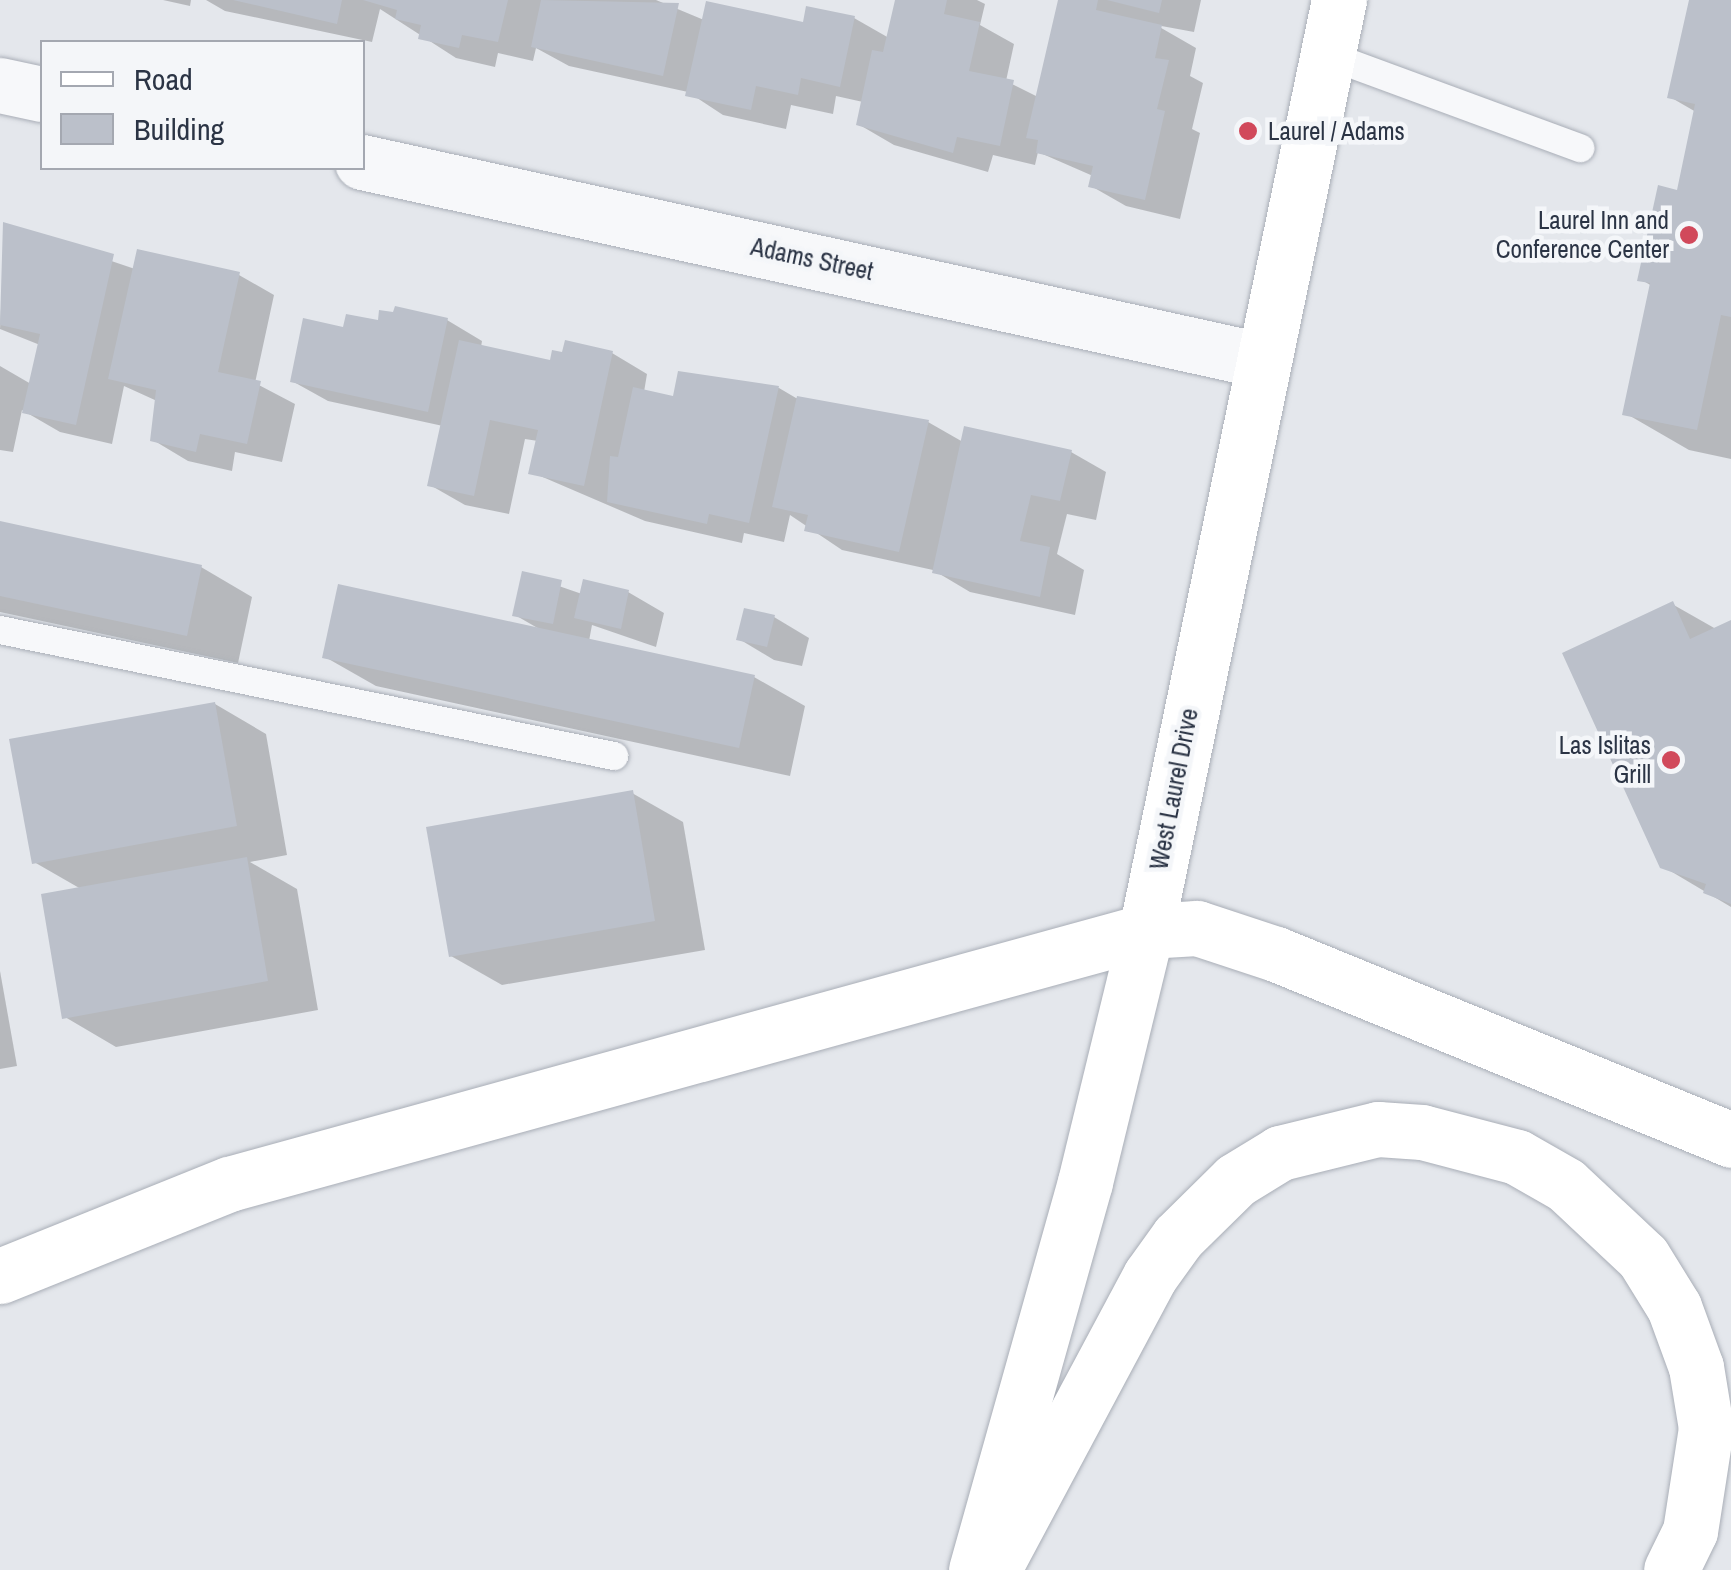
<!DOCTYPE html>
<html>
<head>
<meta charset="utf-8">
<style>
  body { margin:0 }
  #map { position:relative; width:1731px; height:1570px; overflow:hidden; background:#e4e7ec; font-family:"Archivo Narrow",sans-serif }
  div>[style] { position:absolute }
  .shadow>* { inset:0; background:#0003 }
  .building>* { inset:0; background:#bbc0ca }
  .roads { filter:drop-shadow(0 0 2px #a9aeb7) drop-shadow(0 0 2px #a9aeb7) }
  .lane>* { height:28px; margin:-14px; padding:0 14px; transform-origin:14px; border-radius:14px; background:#f7f8fa }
  .street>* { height:55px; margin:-27.5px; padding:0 27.5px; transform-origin:27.5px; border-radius:27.5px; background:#f7f8fa }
  .secondary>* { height:55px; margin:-27.5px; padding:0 27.5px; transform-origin:27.5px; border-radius:27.5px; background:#fff }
  .highway>* { height:55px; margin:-27.5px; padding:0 27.5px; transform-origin:27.5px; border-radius:27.5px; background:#fff }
  .dots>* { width:28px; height:28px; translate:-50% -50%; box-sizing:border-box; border:5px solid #f4f6f9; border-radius:50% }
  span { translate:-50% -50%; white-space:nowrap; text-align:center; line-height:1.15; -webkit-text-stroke:9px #f4f6f9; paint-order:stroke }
  .poi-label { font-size:25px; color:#2b3445 }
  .left { translate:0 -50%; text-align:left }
  .right { translate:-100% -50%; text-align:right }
  .street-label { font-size:25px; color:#2b3445 }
  .legend { position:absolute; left:40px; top:40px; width:325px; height:130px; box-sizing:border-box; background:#f4f6f9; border:2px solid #a4a8b1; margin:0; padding:12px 18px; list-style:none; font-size:30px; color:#2b3445 }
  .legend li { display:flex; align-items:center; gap:20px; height:50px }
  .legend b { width:50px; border:2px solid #a4a8b1 }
</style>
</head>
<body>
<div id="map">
  <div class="shadow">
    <i style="clip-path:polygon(163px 0,191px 0,190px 6px)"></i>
    <i style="clip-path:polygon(206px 0,656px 0,704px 20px,805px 25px,854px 18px,889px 38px,897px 0,977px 0,985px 4px,980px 25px,1014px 44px,1006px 81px,1038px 97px,1061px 0,1201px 0,1194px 32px,1156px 25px,1196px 48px,1190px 76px,1203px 83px,1192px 129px,1200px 133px,1180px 219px,1126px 206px,1091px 186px,1093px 176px,1038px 152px,1035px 165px,993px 155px,988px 172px,894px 145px,858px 124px,863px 102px,836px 96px,833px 114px,791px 105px,786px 129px,723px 115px,688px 92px,569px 66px,536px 48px,533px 61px,498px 53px,495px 67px,456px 58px,380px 9px,372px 42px,225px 11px)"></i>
    <i style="clip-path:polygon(1692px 0,1731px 0,1731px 459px,1689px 450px,1625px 413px,1652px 286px,1640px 279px,1679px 193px,1696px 112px,1670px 97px)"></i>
    <i style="clip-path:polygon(5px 225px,135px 269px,239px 275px,274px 295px,255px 383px,295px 404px,282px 462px,235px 452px,232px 471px,188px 461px,153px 440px,157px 401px,124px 386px,112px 444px,60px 432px,22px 410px,13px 452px,0 450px,0 366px,31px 384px,40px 345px,0 329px)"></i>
    <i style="clip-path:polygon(447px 320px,482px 341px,481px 347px,552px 363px,612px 353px,647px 374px,644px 392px,675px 399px,779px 388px,796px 398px,928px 422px,963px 442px,1071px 452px,1106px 472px,1096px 520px,1067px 514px,1057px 554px,1084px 570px,1075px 615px,970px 592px,933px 570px,842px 550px,790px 515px,784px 542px,744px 533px,742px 543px,645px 521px,531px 472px,538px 441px,525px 439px,509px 514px,465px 505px,430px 485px,443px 426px,328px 401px,292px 381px,345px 330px)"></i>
    <i style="clip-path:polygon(0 524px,201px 567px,252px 597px,238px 663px,0 612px)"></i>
    <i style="clip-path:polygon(524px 574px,582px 594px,628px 592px,664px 613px,656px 647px,592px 625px,589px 641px,754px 677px,805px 706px,790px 776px,376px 686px,325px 657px,541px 630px,515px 615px)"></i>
    <i style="clip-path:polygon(1672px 604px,1716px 629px,1731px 622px,1731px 907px,1662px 866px)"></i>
    <i style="clip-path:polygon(774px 617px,809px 638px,802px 666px,774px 660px,739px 639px)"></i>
    <i style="clip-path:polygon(215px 704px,266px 734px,287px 855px,250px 862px,297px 889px,318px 1010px,116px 1047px,65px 1017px,81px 889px,34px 862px)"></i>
    <i style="clip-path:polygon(632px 793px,683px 822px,705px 950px,502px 985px,451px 956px)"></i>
    <i style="clip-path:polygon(0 971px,17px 1066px,0 1069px)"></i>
  </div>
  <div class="building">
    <i style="clip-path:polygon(233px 0,342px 0,337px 24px)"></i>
    <i style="clip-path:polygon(363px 0,508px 0,498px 42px,462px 35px,459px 48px,418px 39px,421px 25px,395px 19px,397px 10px)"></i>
    <i style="clip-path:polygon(541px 0,679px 3px,663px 76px,531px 47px)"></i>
    <i style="clip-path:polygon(895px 0,947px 0,944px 14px,980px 22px,969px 71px,1014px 80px,1000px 146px,957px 137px,953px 153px,856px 125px,872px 50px,883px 52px)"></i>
    <i style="clip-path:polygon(1058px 0,1098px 0,1096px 10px,1162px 25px,1155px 58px,1169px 60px,1157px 109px,1165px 111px,1145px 200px,1088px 187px,1093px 166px,1036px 153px,1038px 140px,1026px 138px)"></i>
    <i style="clip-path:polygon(1107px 0,1162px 0,1159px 13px)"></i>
    <i style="clip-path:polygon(1689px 0,1731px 0,1731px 317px,1721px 315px,1697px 430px,1622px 415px,1650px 283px,1637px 281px,1658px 185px,1677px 190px,1695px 104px,1667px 98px)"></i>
    <i style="clip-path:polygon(706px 1px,803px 22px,806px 6px,855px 16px,840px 87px,801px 78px,798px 95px,756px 86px,751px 110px,685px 96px)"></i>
    <i style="clip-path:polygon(3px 222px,114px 254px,76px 425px,22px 413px,40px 334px,0 325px)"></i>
    <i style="clip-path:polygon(137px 249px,240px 272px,218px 372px,261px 381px,247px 444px,200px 434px,196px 452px,150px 441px,156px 390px,108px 379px)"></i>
    <i style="clip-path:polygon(395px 306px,448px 318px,428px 412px,290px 382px,303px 318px,343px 327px,346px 314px,378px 320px,379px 310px,393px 312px)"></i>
    <i style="clip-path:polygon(459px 340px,550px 360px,552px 350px,562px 352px,565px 340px,613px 351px,584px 486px,528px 474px,538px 430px,490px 420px,474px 496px,427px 486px)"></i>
    <i style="clip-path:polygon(678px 371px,779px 386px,749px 523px,709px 514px,707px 524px,607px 502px,610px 456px,618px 457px,633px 387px,673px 396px)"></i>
    <i style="clip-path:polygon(797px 396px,929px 420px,899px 552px,804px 531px,808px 515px,772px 507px)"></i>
    <i style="clip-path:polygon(964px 426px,1072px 450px,1060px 501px,1031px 495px,1020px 541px,1050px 547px,1040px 597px,932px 573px)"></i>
    <i style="clip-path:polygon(0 521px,202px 565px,187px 636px,0 596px)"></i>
    <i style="clip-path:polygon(522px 571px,562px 580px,553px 624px,512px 616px)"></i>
    <i style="clip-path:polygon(583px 579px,629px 590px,621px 629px,574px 618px)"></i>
    <i style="clip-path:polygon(338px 584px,755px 675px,739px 748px,322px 658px)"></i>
    <i style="clip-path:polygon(1673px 601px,1690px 639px,1731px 620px,1731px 904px,1703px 893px,1706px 884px,1660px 868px,1562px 653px)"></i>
    <i style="clip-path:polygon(744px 608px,775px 615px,767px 647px,736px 640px)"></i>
    <i style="clip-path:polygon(215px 702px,237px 826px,32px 864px,9px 739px)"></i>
    <i style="clip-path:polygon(633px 790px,655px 921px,449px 957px,426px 827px)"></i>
    <i style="clip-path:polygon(247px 857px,268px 981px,62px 1019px,41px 894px)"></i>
  </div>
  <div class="roads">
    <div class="lane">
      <i style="left:1327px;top:55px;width:270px;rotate:20.2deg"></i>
      <i style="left:0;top:630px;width:627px;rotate:11.6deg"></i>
    </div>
    <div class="street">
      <i style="left:0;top:85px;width:43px;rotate:12.1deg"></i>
      <i style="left:362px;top:162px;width:920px;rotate:12.43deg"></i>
    </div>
    <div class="secondary">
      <i style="left:976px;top:1570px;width:403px;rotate:-74.3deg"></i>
      <i style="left:1085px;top:1182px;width:258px;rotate:-76.3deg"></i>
      <i style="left:1146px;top:931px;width:951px;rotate:-78.29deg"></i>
    </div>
    <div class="highway">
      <i style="left:0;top:1276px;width:247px;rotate:-21.9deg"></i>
      <i style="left:229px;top:1184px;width:951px;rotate:-15.42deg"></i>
      <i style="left:1146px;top:931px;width:51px;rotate:-3.4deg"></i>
      <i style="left:1197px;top:928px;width:83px;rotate:18.2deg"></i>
      <i style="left:1276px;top:954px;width:492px;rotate:22.2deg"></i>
      <i style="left:993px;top:1570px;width:333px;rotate:-61.9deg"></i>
      <i style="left:1150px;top:1276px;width:48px;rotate:-54.3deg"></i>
      <i style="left:1178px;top:1237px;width:81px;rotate:-44.5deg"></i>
      <i style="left:1236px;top:1180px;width:52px;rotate:-31.5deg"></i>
      <i style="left:1280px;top:1153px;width:101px;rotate:-13.8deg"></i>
      <i style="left:1378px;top:1129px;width:44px;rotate:3.9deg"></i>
      <i style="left:1422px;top:1132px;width:98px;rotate:14.7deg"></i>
      <i style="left:1517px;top:1157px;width:56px;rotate:29.7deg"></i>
      <i style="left:1566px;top:1185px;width:105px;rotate:43.1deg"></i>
      <i style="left:1643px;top:1257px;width:59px;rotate:58.2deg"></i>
      <i style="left:1674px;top:1307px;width:64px;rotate:69.9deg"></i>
      <i style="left:1696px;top:1367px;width:62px;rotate:80.7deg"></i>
      <i style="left:1706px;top:1428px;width:104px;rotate:98.8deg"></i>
      <i style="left:1690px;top:1531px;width:43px;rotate:116deg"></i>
    </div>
  </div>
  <div class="dots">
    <i style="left:1248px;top:131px;background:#d1495b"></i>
    <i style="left:1689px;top:235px;background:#d1495b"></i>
    <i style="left:1671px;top:760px;background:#d1495b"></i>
  </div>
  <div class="poi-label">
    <span class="left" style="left:1268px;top:131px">Laurel / Adams</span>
    <span class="right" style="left:1669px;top:235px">Laurel Inn and<br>Conference Center</span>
    <span class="right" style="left:1651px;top:760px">Las Islitas<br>Grill</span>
  </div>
  <div class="street-label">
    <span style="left:812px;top:259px;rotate:12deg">Adams Street</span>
    <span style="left:1174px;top:789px;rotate:-79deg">West Laurel Drive</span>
  </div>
  <ul class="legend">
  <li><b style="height:12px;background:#fff"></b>Road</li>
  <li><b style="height:28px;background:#bbc0ca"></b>Building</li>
  </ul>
</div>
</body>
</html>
